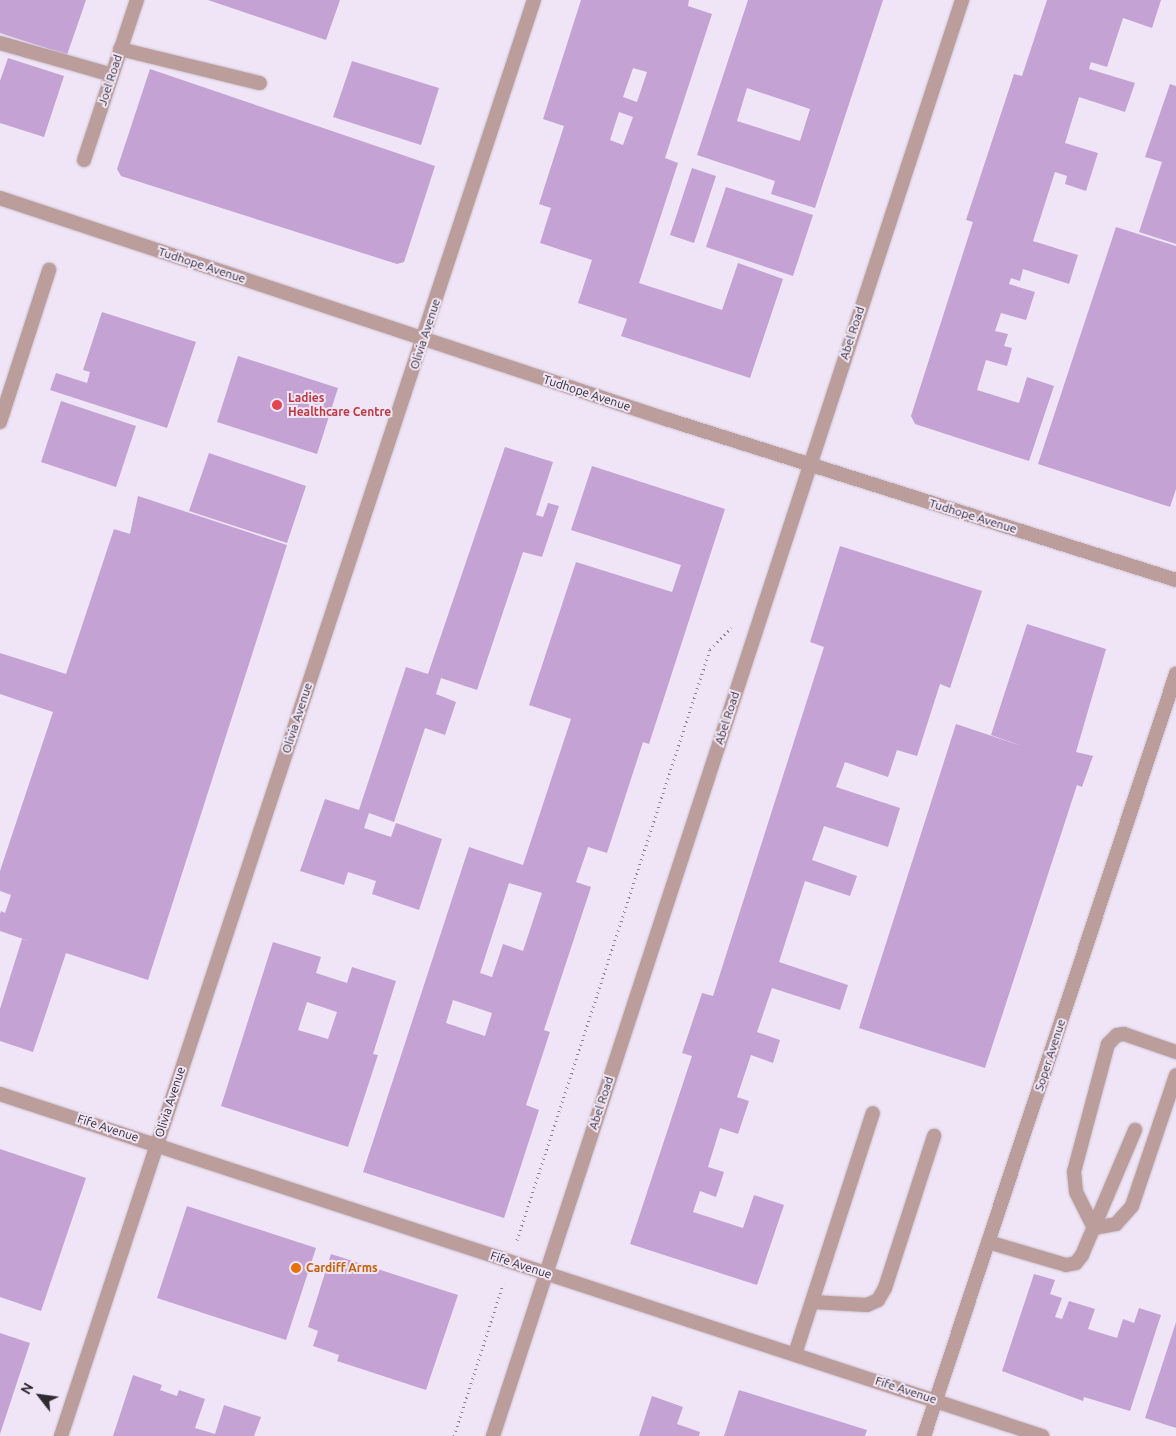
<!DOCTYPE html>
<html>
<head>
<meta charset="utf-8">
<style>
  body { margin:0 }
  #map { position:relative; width:1176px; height:1436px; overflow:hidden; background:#f0e5f6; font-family:Ubuntu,sans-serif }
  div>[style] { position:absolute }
  .building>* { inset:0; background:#c4a2d4 }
  .path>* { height:3px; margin-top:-1.5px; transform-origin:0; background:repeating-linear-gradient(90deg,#8c8490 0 1px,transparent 0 5px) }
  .roads { filter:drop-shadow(0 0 1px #cdc3d3) drop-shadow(0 0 1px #cdc3d3) }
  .service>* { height:14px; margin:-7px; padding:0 7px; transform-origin:7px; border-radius:7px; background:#bb9d9b }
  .minor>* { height:14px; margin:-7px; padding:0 7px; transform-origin:7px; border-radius:7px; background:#bb9d9b }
  .tertiary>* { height:14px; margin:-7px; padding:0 7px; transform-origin:7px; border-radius:7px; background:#bb9d9b }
  .dots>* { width:14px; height:14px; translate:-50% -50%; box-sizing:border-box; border:2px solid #f0e5f6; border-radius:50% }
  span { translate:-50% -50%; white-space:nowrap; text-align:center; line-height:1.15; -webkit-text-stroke:4px #f0e5f6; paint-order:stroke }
  .street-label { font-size:12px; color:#2e2a31 }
  .health-label { font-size:12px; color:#be3a42; font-weight:700 }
  .left { translate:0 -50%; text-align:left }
  .food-label { font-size:12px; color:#c56008; font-weight:700 }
  .north { position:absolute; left:15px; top:1371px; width:50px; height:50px; -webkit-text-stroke:4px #f0e5f6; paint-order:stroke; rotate:300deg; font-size:14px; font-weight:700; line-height:20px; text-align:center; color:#2e2a31 }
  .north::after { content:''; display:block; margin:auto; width:18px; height:22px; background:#2e2a31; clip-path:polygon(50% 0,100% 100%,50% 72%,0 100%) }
</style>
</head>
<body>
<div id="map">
  <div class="building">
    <i style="clip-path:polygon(0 0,86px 0,67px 55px,0 33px)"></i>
    <i style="clip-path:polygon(208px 0,340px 0,326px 40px)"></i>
    <i style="clip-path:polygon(evenodd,581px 0,689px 0,688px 6px,712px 14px,665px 158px,678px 163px,639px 283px,722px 310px,738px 263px,783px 279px,750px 378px,621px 336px,627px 319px,578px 303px,592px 260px,540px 243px,551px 208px,539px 204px,564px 126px,543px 119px,581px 0,633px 68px,647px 72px,637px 102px,623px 97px,633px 68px,581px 0,619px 112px,633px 117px,623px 145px,610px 140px,619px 112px)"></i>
    <i style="clip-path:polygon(evenodd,748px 0,883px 0,815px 208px,771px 194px,775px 181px,697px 155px,748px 0,747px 88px,810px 109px,800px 141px,737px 121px,747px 88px)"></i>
    <i style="clip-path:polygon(1047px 0,1161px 0,1152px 28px,1123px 18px,1107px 67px,1091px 62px,1089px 69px,1135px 83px,1125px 112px,1079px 97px,1065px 143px,1098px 153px,1086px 191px,1065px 184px,1067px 176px,1055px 172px,1033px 241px,1078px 255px,1069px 284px,1023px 269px,1020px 281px,1011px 278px,1009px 284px,1035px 292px,1026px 320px,1001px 313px,995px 331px,1008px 334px,1004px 346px,1012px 348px,1007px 366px,986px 360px,977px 390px,1019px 403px,1027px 377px,1054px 386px,1029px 461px,915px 424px,911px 416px,973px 222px,966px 220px,1014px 74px,1022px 76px)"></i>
    <i style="clip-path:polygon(8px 58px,64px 76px,44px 137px,0 123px,0 81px)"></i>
    <i style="clip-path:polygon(352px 61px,439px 88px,421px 145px,333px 117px)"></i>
    <i style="clip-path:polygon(150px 69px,435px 166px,404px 262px,397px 264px,121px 176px,117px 169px)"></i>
    <i style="clip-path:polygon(1170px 84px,1176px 86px,1176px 244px,1139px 232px,1162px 162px,1145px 157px)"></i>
    <i style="clip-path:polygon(692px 168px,716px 176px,694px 243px,670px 235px)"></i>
    <i style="clip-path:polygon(726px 187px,813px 215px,793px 276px,706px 247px)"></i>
    <i style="clip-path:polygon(1116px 227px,1176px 246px,1176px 489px,1170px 507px,1038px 464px)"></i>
    <i style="clip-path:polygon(102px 312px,196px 342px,167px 428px,50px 390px,56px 373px,87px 383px,90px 372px,83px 370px)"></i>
    <i style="clip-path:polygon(238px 356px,338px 388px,317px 454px,217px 422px)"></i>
    <i style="clip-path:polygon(61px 401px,136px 426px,116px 487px,41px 462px)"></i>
    <i style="clip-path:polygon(505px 447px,553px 462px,536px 515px,543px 517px,548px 503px,559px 506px,542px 557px,523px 552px,477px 690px,441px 678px,436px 694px,456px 702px,445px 735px,425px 728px,394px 822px,369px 813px,364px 828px,391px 837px,396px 823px,442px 839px,419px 910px,372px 894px,376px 881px,348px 872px,344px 885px,300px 871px,325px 799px,359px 810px,406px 667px,428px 674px)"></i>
    <i style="clip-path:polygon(209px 453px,306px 486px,287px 543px,189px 511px)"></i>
    <i style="clip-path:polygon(evenodd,592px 466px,725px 509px,649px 744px,643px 742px,607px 853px,588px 847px,576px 882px,591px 887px,544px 1030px,550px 1032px,526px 1105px,539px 1110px,504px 1218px,363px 1172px,469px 847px,523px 865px,571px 719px,529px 705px,576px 562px,672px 592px,681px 565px,571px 530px,592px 466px,509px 883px,542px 893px,523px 951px,503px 944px,492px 977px,480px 973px,509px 883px,592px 466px,453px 1000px,492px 1013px,485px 1036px,446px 1023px,453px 1000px)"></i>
    <i style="clip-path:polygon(138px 496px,287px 545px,148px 980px,66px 953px,33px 1052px,0 1041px,0 1009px,22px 939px,29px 941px,0 931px,0 914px,1px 911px,5px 913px,11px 895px,0 891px,0 871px,53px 712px,0 694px,0 653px,66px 674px,114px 529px,130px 534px)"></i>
    <i style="clip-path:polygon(840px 546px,982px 591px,950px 688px,940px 684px,917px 756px,897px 750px,888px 777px,845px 762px,836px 787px,900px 808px,888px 847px,824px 826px,812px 860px,857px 876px,850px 896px,805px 881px,779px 962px,848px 985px,840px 1010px,772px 988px,757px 1032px,780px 1040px,773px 1063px,751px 1055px,737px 1097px,749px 1101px,738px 1134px,720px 1128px,708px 1167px,724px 1172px,716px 1197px,700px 1191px,693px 1212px,743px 1228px,754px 1195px,784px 1205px,757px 1285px,630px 1244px,692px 1056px,682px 1053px,702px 993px,713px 996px,824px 647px,810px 642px)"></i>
    <i style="clip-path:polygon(1027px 624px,1106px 649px,1076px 752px,1093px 756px,1082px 787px,1077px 785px,985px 1068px,859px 1028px,956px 724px,1022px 746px,991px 735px)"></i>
    <i style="clip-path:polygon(evenodd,273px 942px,321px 957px,316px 973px,347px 983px,352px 967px,396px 981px,373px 1054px,378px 1055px,348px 1147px,221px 1106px,273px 942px,307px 1002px,337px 1012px,328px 1039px,298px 1030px,307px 1002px)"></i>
    <i style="clip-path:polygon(0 1149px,86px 1178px,41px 1311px,0 1297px)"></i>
    <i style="clip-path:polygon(187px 1206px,316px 1248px,286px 1340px,157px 1298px)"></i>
    <i style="clip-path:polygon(331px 1254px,458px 1295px,426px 1390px,337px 1361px,339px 1355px,313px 1346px,318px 1331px,308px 1327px)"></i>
    <i style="clip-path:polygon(1034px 1274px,1055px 1280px,1050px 1294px,1062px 1298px,1055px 1317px,1062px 1319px,1069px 1301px,1095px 1309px,1088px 1329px,1117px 1338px,1123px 1319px,1134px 1323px,1139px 1308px,1161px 1315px,1130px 1411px,1084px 1397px,1083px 1401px,1002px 1371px)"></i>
    <i style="clip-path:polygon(1176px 1322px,1176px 1428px,1145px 1418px)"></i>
    <i style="clip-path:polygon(0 1333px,30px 1343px,0 1434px)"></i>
    <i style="clip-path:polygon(133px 1375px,162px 1385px,160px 1390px,177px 1396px,179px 1390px,205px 1399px,195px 1428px,215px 1434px,224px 1405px,261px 1417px,254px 1436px,113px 1436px)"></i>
    <i style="clip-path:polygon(739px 1390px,867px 1430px,865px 1436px,724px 1436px)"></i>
    <i style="clip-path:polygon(652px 1396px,683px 1407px,677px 1424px,700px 1432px,699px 1436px,639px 1436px)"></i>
  </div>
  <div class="path">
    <i style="left:517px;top:1240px;width:622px;rotate:-71.91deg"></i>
    <i style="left:710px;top:649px;width:30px;rotate:-45deg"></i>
    <i style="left:454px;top:1436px;width:160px;rotate:-72.1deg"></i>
  </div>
  <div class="roads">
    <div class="service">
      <i style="left:0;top:43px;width:116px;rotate:15.9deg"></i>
      <i style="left:120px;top:49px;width:144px;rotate:13.7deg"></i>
      <i style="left:1176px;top:1052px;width:55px;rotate:-160.9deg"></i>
      <i style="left:1124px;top:1034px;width:7px;rotate:172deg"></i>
      <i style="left:1117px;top:1035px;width:13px;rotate:135deg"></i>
      <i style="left:1108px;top:1044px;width:132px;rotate:104.9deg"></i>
      <i style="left:1074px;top:1172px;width:20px;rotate:84deg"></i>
      <i style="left:1076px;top:1192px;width:40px;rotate:63.4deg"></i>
      <i style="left:1094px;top:1228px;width:22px;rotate:-10deg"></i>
      <i style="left:1116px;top:1224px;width:24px;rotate:-48deg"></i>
      <i style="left:1132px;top:1206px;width:138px;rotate:-71.4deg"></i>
      <i style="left:988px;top:1242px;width:81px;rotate:16.4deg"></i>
      <i style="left:1066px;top:1265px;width:10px;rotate:-11deg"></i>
      <i style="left:1076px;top:1263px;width:10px;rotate:-53deg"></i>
      <i style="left:1082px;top:1255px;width:136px;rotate:-67deg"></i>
      <i style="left:812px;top:1302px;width:55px;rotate:3.1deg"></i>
      <i style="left:867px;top:1305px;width:12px;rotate:-24deg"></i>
      <i style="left:878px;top:1300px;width:14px;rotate:-60deg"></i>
      <i style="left:885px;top:1288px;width:160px;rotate:-72.1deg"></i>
      <i style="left:795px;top:1354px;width:253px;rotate:-72.1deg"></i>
    </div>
    <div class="minor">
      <i style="left:84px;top:160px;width:169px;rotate:-71.7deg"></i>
      <i style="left:0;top:422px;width:160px;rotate:-72.1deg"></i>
      <i style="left:0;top:1094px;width:1097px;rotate:18.17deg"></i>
      <i style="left:61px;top:1436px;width:1512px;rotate:-71.77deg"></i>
      <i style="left:493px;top:1436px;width:1511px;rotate:-71.91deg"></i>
      <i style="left:924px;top:1436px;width:803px;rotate:-71.7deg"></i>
    </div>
    <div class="tertiary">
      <i style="left:0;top:198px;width:705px;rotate:18.36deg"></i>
      <i style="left:669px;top:420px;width:532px;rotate:17.51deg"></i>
    </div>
  </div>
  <div class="dots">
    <i style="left:277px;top:405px;background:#e0444e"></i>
    <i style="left:296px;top:1268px;background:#e8710a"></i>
  </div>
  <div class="street-label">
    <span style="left:110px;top:80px;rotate:-72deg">Joel Road</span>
    <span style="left:202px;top:265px;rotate:18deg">Tudhope Avenue</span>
    <span style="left:852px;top:333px;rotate:-72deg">Abel Road</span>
    <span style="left:425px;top:334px;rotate:-72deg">Olivia Avenue</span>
    <span style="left:587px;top:393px;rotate:18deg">Tudhope Avenue</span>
    <span style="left:973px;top:516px;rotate:17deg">Tudhope Avenue</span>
    <span style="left:297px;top:718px;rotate:-72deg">Olivia Avenue</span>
    <span style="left:727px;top:718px;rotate:-72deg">Abel Road</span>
    <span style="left:1050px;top:1055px;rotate:-72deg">Soper Avenue</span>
    <span style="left:170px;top:1102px;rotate:-72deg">Olivia Avenue</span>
    <span style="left:601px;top:1103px;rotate:-72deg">Abel Road</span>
    <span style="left:108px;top:1128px;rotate:18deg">Fife Avenue</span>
    <span style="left:521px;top:1265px;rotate:18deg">Fife Avenue</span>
    <span style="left:906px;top:1390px;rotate:18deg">Fife Avenue</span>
  </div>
  <div class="health-label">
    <span class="left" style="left:288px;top:405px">Ladies<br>Healthcare Centre</span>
  </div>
  <div class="food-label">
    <span class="left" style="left:306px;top:1268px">Cardiff Arms</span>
  </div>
  <div class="north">N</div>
</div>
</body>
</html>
